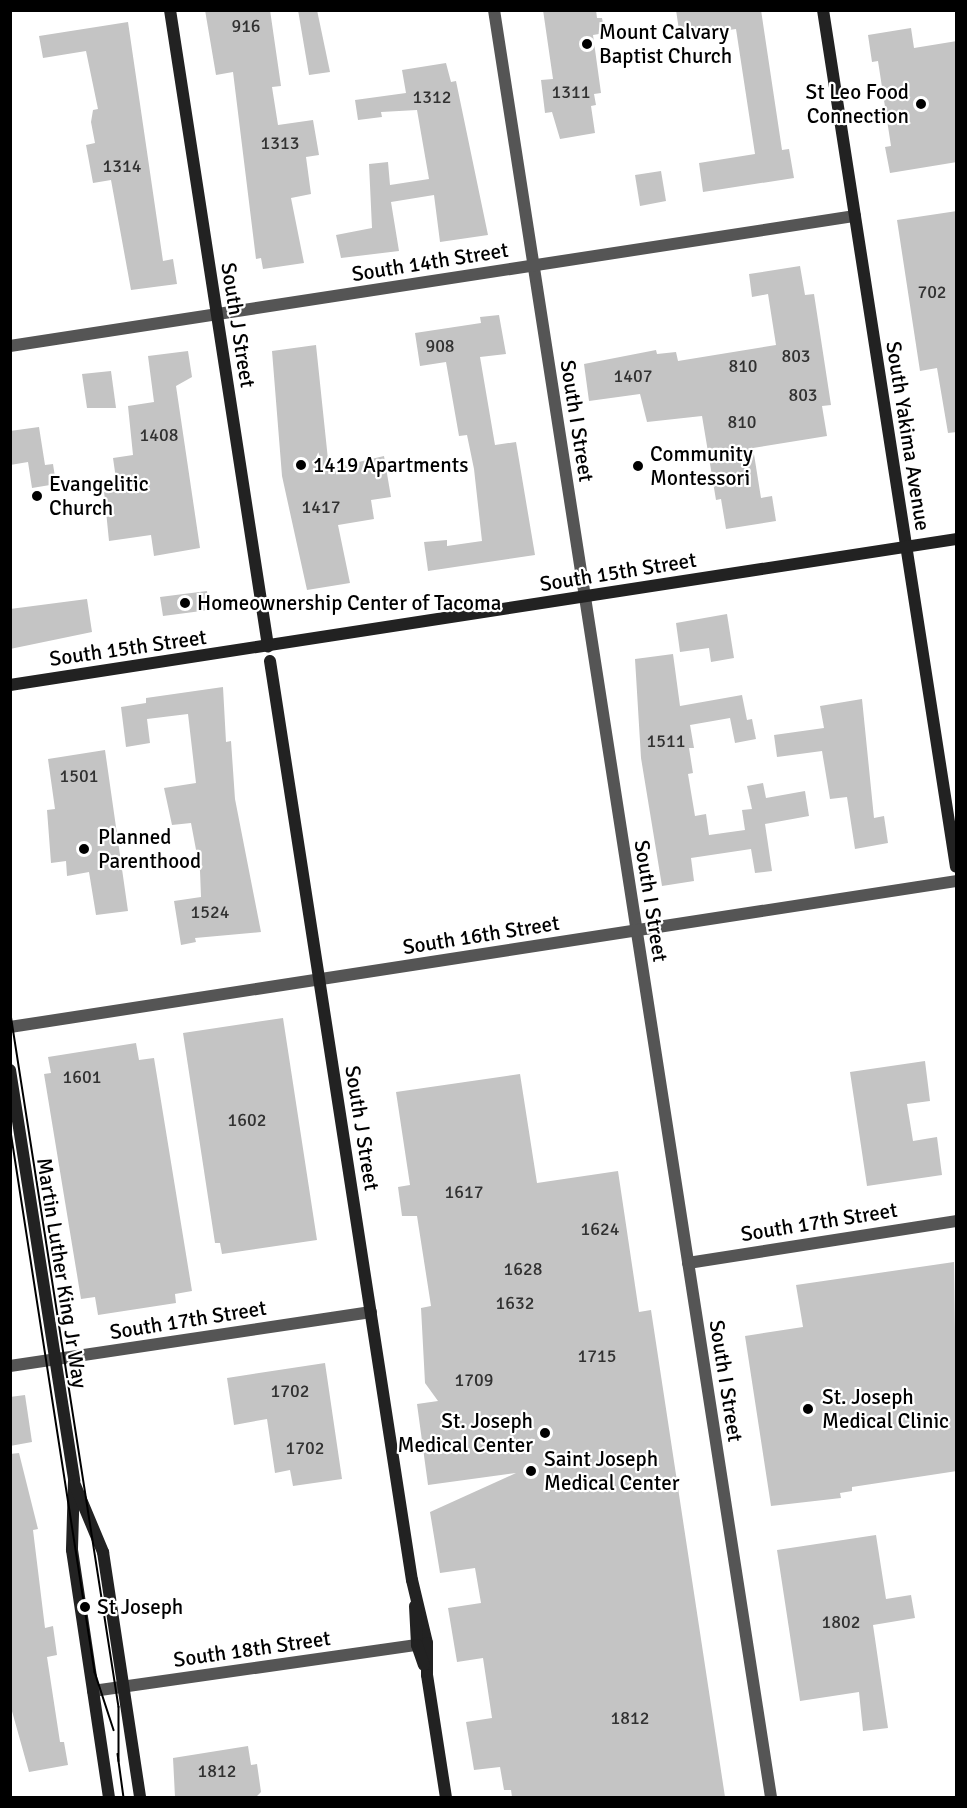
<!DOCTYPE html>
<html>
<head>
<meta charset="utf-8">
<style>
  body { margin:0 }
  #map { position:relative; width:967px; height:1808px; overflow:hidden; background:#fff; font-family:Signika,sans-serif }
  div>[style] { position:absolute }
  .building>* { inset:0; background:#c4c4c4 }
  .street>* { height:12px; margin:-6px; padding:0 6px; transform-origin:6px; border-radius:6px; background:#555 }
  .secondary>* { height:12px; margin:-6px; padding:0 6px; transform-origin:6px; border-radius:6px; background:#222 }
  .tram>* { height:1.5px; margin:-0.75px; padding:0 0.75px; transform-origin:0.75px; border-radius:0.75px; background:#000 }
  .dots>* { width:16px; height:16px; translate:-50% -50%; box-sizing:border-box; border:3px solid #fff; border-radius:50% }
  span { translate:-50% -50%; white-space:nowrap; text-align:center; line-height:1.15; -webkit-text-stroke:4.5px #fff; paint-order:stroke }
  .number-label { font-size:18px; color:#313131 }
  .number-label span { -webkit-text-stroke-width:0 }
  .poi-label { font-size:21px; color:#000 }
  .left { translate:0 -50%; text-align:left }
  .right { translate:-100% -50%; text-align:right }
  .street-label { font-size:21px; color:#000 }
  .frame { position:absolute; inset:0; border:12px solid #000; pointer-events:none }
</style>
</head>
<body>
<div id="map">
  <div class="building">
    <i style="clip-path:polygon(205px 10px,270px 10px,281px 86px,272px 87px,278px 125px,313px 120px,319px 155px,306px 157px,311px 194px,291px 198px,304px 263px,263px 269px,261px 258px,256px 259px,233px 72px,216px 75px)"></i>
    <i style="clip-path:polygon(298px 10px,317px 10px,330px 72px,309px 75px)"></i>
    <i style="clip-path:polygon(543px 10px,596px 10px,597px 18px,602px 18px,605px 33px,593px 35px,601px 93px,594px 94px,596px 105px,591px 106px,595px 133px,560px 139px,552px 112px,545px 113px,541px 80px,553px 79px)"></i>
    <i style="clip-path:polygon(676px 10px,761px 10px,782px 150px,789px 149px,794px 178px,703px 192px,699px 163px,755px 154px,736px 29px,680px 37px)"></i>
    <i style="clip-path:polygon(128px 22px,163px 261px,173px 259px,177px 284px,131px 290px,111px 180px,93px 183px,86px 145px,95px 143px,91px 122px,93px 110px,98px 109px,86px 51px,43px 58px,39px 36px)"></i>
    <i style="clip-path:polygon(911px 28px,914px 48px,957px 41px,957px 162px,890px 173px,885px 147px,891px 146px,878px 61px,872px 62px,868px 35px)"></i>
    <i style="clip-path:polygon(446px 63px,451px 82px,456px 81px,488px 235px,440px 242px,434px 195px,391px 202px,399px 251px,341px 258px,336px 235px,372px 228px,369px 164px,388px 162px,390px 185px,429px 179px,417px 110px,381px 112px,382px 117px,358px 120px,355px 100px,406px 93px,402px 70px)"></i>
    <i style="clip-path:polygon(661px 171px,666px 201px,640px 206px,635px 175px)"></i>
    <i style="clip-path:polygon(957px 211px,957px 432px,948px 433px,937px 368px,920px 371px,897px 220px)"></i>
    <i style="clip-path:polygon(800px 266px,805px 295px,814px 294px,831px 405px,822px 406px,827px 436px,753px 448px,761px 498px,772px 496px,776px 521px,726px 529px,721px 499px,716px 500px,702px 416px,647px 422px,640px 394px,589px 401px,584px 364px,656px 350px,657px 354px,676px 352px,678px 361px,776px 345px,768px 294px,752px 297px,749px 274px)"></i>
    <i style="clip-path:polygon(499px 315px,506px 354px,480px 357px,495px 445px,516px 442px,535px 555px,428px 571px,424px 542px,447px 540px,447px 546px,482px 541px,474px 469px,467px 435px,459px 436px,446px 362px,420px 366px,415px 333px,481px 323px,480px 317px)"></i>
    <i style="clip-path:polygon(316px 345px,329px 469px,384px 456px,391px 497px,371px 500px,374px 519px,338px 525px,350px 583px,307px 590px,282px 476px,272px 351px)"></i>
    <i style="clip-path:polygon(188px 351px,192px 377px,176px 386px,200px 548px,154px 556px,151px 535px,109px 541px,103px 481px,116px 479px,113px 458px,133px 455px,128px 406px,154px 402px,148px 356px)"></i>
    <i style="clip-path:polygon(111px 371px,116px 408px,87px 408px,82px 374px)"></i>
    <i style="clip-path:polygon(39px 427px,45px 465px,53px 464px,56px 484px,32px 488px,28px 462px,10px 465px,10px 431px)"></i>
    <i style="clip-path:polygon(207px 591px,209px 610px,163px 616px,160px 597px)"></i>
    <i style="clip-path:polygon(87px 599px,92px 632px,10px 649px,10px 609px)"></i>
    <i style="clip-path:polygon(727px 614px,734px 658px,711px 662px,709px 648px,680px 652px,676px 623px)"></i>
    <i style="clip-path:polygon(673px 654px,680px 706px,742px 695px,747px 720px,752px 719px,756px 739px,735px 743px,730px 718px,690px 725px,694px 748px,689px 748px,693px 773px,688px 774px,695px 816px,706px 814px,709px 835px,745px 830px,742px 810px,752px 809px,747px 786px,763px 783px,766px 798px,805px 791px,809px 816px,765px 824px,772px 871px,755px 873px,751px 849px,691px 858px,694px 881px,662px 886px,641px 758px,635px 659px)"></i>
    <i style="clip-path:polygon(223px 687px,226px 742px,231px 741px,235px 799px,261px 932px,195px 938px,196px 942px,181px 945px,174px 901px,201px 897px,200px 871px,191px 823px,172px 825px,164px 788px,196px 783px,188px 714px,147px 719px,150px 743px,126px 747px,121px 707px,146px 703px,146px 698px)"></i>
    <i style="clip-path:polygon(862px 699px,874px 818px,884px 816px,888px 843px,855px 849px,847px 797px,830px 799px,822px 751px,777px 757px,774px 735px,824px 728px,820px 706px)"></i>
    <i style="clip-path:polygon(105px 750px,128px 911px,96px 915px,89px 872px,67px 876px,66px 861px,51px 863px,47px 810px,55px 809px,48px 759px)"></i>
    <i style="clip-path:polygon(283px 1018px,317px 1240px,222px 1254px,220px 1243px,215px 1243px,183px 1033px)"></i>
    <i style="clip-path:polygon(136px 1043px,139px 1060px,154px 1058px,192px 1291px,175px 1294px,176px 1303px,98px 1315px,95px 1297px,81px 1299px,44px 1074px,51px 1073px,48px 1057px)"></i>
    <i style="clip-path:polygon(925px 1061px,930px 1101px,907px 1104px,913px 1141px,937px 1137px,942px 1175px,867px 1186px,850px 1072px)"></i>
    <i style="clip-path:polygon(520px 1074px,537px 1183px,618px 1171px,639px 1312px,651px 1310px,725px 1797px,512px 1797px,511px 1790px,504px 1790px,500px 1767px,474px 1770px,466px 1722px,492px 1718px,483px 1658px,457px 1662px,448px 1608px,481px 1603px,475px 1568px,440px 1573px,430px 1512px,516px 1473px,428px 1485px,417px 1404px,438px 1401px,425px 1383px,421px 1308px,431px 1306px,417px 1216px,402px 1216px,398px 1187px,410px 1185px,396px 1092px)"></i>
    <i style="clip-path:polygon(954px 1262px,957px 1471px,852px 1487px,852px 1491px,840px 1493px,841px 1498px,771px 1506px,745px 1336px,803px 1327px,796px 1285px)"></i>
    <i style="clip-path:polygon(325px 1363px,342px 1479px,293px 1486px,290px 1470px,275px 1473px,267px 1419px,234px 1425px,227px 1378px)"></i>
    <i style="clip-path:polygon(25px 1395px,32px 1442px,10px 1446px,10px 1397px)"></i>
    <i style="clip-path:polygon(19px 1453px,38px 1529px,33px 1530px,45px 1628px,53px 1626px,57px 1655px,47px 1657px,60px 1742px,64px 1742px,68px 1765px,29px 1772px,10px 1704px,10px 1454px)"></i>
    <i style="clip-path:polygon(876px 1535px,886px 1599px,911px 1595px,915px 1618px,873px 1625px,888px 1728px,863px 1731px,859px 1692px,800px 1701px,777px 1550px)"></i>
    <i style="clip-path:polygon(248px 1746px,251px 1765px,257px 1764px,261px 1792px,256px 1797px,175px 1797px,173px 1758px)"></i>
  </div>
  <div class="street">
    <i style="left:494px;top:10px;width:1809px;rotate:81.19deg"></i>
    <i style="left:10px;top:346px;width:855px;rotate:-8.75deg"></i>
    <i style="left:10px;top:1027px;width:957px;rotate:-8.77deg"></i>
    <i style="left:688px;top:1263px;width:271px;rotate:-8.9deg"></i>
    <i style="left:10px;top:1366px;width:365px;rotate:-8.5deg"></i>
    <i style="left:93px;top:1691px;width:327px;rotate:-8.1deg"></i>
  </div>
  <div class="secondary">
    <i style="left:170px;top:10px;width:644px;rotate:81.24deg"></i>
    <i style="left:823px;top:10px;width:867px;rotate:81.18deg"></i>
    <i style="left:270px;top:661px;width:930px;rotate:81.22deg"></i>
    <i style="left:412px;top:1580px;width:65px;rotate:76.6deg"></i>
    <i style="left:427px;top:1643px;width:32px;rotate:90deg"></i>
    <i style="left:427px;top:1675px;width:124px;rotate:81.2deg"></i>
    <i style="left:10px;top:685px;width:957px;rotate:-8.77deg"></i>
    <i style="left:10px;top:1070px;width:416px;rotate:81.1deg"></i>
    <i style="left:74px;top:1481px;width:69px;rotate:91.7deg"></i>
    <i style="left:72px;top:1550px;width:251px;rotate:81.5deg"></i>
    <i style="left:75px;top:1485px;width:73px;rotate:67.3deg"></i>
    <i style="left:103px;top:1552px;width:249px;rotate:81.4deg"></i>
    <i style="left:415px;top:1606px;width:39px;rotate:87deg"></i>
    <i style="left:417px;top:1645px;width:21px;rotate:71deg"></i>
  </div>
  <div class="tram">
    <i style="left:10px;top:1008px;width:707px;rotate:81.14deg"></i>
    <i style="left:119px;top:1707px;width:54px;rotate:90deg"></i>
    <i style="left:10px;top:1125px;width:554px;rotate:81.17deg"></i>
    <i style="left:95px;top:1672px;width:61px;rotate:71.9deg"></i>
    <i style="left:118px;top:1754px;width:44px;rotate:82.2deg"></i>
  </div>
  <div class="dots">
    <i style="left:587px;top:44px;background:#000"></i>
    <i style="left:921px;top:104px;background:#000"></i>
    <i style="left:301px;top:465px;background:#000"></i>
    <i style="left:638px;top:466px;background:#000"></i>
    <i style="left:37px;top:496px;background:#000"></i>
    <i style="left:185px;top:603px;background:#000"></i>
    <i style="left:84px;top:849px;background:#000"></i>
    <i style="left:808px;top:1409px;background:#000"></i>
    <i style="left:545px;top:1433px;background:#000"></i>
    <i style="left:531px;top:1471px;background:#000"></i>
    <i style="left:85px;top:1607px;background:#000"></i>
  </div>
  <div class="number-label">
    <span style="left:246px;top:26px">916</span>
    <span style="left:571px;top:92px">1311</span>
    <span style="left:432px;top:97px">1312</span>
    <span style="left:280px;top:143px">1313</span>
    <span style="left:122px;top:166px">1314</span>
    <span style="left:932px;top:292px">702</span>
    <span style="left:440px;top:346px">908</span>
    <span style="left:796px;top:356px">803</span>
    <span style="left:743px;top:366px">810</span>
    <span style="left:633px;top:376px">1407</span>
    <span style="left:803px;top:395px">803</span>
    <span style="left:742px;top:422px">810</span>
    <span style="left:159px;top:435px">1408</span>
    <span style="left:321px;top:507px">1417</span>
    <span style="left:666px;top:741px">1511</span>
    <span style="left:79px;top:776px">1501</span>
    <span style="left:210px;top:912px">1524</span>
    <span style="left:82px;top:1077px">1601</span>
    <span style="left:247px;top:1120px">1602</span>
    <span style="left:464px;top:1192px">1617</span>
    <span style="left:600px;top:1229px">1624</span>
    <span style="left:523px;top:1269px">1628</span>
    <span style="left:515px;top:1303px">1632</span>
    <span style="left:597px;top:1356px">1715</span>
    <span style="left:474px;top:1380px">1709</span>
    <span style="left:290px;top:1391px">1702</span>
    <span style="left:305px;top:1448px">1702</span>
    <span style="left:841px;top:1622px">1802</span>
    <span style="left:630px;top:1718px">1812</span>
    <span style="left:217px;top:1771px">1812</span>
  </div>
  <div class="poi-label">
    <span class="left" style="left:599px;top:44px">Mount Calvary<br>Baptist Church</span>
    <span class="right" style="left:909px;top:104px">St Leo Food<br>Connection</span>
    <span class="left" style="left:650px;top:466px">Community<br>Montessori</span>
    <span class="left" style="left:313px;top:465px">1419 Apartments</span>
    <span class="left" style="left:49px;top:496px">Evangelitic<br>Church</span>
    <span class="left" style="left:197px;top:603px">Homeownership Center of Tacoma</span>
    <span class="left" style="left:98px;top:849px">Planned<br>Parenthood</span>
    <span class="left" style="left:822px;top:1409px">St. Joseph<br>Medical Clinic</span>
    <span class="right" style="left:533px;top:1433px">St. Joseph<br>Medical Center</span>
    <span class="left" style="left:544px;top:1471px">Saint Joseph<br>Medical Center</span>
    <span class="left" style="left:97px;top:1607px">St Joseph</span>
  </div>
  <div class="street-label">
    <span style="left:430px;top:262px;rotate:-9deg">South 14th Street</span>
    <span style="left:238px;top:325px;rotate:81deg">South J Street</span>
    <span style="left:577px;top:421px;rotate:81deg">South I Street</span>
    <span style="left:908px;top:436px;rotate:81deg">South Yakima Avenue</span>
    <span style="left:618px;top:572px;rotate:-9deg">South 15th Street</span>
    <span style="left:128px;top:648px;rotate:-8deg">South 15th Street</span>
    <span style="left:651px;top:901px;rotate:81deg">South I Street</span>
    <span style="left:481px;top:935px;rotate:-9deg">South 16th Street</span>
    <span style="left:362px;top:1128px;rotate:81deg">South J Street</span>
    <span style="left:819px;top:1222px;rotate:-9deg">South 17th Street</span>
    <span style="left:62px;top:1273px;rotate:81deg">Martin Luther King Jr Way</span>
    <span style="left:188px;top:1320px;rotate:-9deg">South 17th Street</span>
    <span style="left:726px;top:1381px;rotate:81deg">South I Street</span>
    <span style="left:252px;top:1649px;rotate:-8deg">South 18th Street</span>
  </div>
  <div class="frame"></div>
</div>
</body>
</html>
